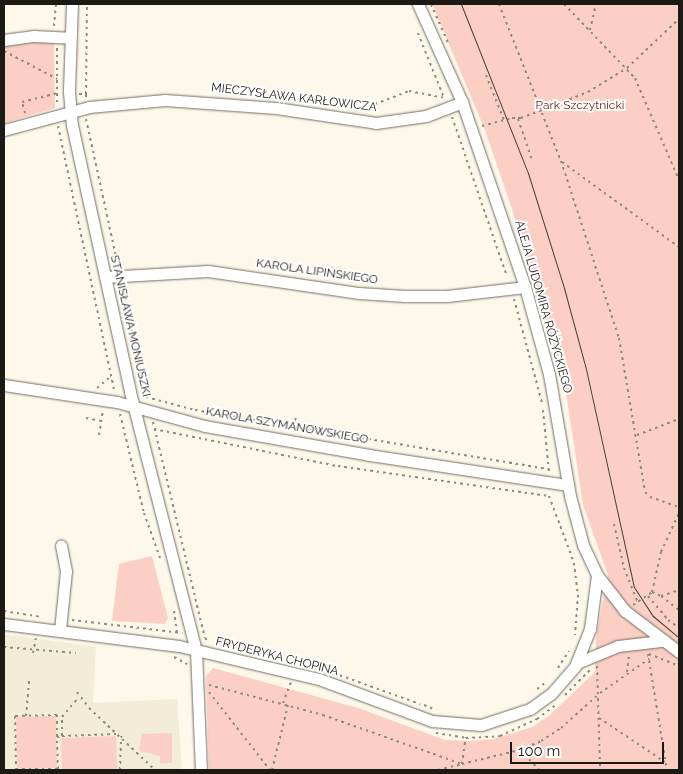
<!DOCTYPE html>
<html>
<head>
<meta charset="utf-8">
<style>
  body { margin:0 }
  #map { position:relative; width:683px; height:774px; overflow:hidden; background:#fdf8ea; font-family:Raleway,sans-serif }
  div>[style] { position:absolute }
  .built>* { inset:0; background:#f3ecd7 }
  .green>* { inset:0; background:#fccfc5 }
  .path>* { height:2px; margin-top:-1px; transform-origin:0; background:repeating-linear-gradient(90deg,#8d8a80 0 2.5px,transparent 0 6.5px) }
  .roads { filter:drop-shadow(0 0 1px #716d61) drop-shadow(0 0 1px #716d61) }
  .minor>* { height:11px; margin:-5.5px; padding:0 5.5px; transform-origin:5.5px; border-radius:5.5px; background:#fff }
  .tram>* { height:1px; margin:-0.5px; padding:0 0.5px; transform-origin:0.5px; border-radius:0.5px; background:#434039 }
  span { translate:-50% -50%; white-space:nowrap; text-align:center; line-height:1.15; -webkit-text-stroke:4px #fff; paint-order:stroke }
  .street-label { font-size:12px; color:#1c1a15 }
  .park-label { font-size:12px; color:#762517 }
  .frame { position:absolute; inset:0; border:5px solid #1c1a15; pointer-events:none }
  .scale { position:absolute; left:510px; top:742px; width:154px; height:22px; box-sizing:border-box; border:2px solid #1c1a15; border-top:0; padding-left:6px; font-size:15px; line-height:18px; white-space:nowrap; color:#1c1a15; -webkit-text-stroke:4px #fff; paint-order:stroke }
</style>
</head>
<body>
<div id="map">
  <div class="built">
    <i style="clip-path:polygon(4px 634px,96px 647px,93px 703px,177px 699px,182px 770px,4px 770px)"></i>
  </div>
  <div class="green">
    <i style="clip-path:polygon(432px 4px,679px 4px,679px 770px,209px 770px,206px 676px,213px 668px,358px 708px,445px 740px,470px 741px,494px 739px,532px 727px,550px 715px,595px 672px,596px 637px,608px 575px,583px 505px,567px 399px,512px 209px,485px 130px)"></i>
    <i style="clip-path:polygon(54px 42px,55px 108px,4px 123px,4px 44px)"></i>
    <i style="clip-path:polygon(152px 556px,168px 618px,165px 624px,112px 621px,119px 564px)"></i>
    <i style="clip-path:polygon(56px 716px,57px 768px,17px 769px,16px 717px)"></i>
    <i style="clip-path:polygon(172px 733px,172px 763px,160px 763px,160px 756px,139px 751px,142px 734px)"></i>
    <i style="clip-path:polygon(116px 736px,117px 770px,62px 770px,61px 738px)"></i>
  </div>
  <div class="path">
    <i style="left:431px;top:4px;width:43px;rotate:66.4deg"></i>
    <i style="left:499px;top:4px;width:169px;rotate:68.5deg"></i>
    <i style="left:561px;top:161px;width:186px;rotate:71.9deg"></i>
    <i style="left:619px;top:338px;width:156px;rotate:80.4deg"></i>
    <i style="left:645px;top:492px;width:7px;rotate:45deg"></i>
    <i style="left:650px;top:497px;width:31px;rotate:19deg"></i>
    <i style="left:564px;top:4px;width:103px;rotate:46.2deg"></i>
    <i style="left:635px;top:78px;width:111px;rotate:66.7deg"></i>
    <i style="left:54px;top:26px;width:22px;rotate:-85deg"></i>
    <i style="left:590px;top:30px;width:27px;rotate:-77deg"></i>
    <i style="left:418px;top:33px;width:70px;rotate:68.2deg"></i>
    <i style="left:57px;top:48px;width:55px;rotate:90deg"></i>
    <i style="left:4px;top:51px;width:60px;rotate:27.8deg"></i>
    <i style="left:486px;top:75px;width:48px;rotate:68.2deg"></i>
    <i style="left:79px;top:94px;width:7px"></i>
    <i style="left:86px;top:94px;width:3px;rotate:90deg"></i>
    <i style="left:86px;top:94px;width:90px;rotate:-89.4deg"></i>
    <i style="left:375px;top:104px;width:36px;rotate:-21deg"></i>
    <i style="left:409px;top:91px;width:36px;rotate:11deg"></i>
    <i style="left:25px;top:113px;width:11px;rotate:-105deg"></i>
    <i style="left:22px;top:102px;width:36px;rotate:-14deg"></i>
    <i style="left:452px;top:117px;width:169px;rotate:71deg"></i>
    <i style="left:86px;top:119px;width:150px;rotate:77.7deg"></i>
    <i style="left:518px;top:119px;width:43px;rotate:71.1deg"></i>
    <i style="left:58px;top:126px;width:270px;rotate:78deg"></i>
    <i style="left:482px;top:126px;width:31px;rotate:-15deg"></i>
    <i style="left:512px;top:118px;width:9px"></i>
    <i style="left:521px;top:118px;width:72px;rotate:-21.2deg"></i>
    <i style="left:588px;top:92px;width:46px;rotate:-31.6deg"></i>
    <i style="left:627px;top:68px;width:71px;rotate:-43.3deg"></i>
    <i style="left:562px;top:162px;width:145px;rotate:36deg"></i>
    <i style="left:122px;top:286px;width:115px;rotate:77.4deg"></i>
    <i style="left:514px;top:299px;width:108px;rotate:74.9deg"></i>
    <i style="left:97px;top:388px;width:17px;rotate:-40deg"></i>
    <i style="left:146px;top:397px;width:51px;rotate:14.9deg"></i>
    <i style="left:195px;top:410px;width:359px;rotate:9.5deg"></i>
    <i style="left:543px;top:410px;width:62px;rotate:84.5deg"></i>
    <i style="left:120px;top:414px;width:102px;rotate:76.4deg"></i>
    <i style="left:144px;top:513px;width:48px;rotate:70.4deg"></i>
    <i style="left:86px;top:418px;width:15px;rotate:11deg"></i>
    <i style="left:153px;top:422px;width:222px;rotate:76.5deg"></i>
    <i style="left:205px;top:638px;width:6px;rotate:45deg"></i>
    <i style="left:294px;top:427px;width:11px;rotate:-80deg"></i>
    <i style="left:154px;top:429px;width:188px;rotate:11.4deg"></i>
    <i style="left:338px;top:466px;width:213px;rotate:8.1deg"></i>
    <i style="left:549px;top:496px;width:72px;rotate:69.5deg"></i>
    <i style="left:574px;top:563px;width:32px;rotate:83deg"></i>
    <i style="left:578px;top:595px;width:40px;rotate:94.3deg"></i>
    <i style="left:99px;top:435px;width:25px;rotate:-81deg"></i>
    <i style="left:637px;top:435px;width:45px;rotate:-20.9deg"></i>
    <i style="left:614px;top:524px;width:45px;rotate:77.2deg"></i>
    <i style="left:624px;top:568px;width:37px;rotate:68deg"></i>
    <i style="left:652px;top:592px;width:41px;rotate:-77.3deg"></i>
    <i style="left:661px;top:552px;width:43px;rotate:-65.2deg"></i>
    <i style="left:648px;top:596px;width:31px;rotate:50deg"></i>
    <i style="left:668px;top:620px;width:14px;rotate:36deg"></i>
    <i style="left:661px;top:596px;width:23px;rotate:38deg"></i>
    <i style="left:633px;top:605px;width:23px;rotate:-34deg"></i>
    <i style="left:652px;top:592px;width:10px;rotate:24deg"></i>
    <i style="left:661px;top:596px;width:19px;rotate:-18deg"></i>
    <i style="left:4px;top:611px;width:36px;rotate:9deg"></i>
    <i style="left:174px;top:611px;width:21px;rotate:82deg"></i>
    <i style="left:72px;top:620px;width:111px;rotate:6.7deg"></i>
    <i style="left:216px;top:643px;width:83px;rotate:11.9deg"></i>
    <i style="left:4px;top:647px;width:72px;rotate:4.8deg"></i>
    <i style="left:33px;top:653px;width:15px;rotate:-79deg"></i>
    <i style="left:648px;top:654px;width:118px;rotate:80.7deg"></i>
    <i style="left:649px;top:654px;width:32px;rotate:22deg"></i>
    <i style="left:174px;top:657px;width:15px;rotate:28deg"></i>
    <i style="left:297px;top:660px;width:131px;rotate:19.7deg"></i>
    <i style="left:597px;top:666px;width:104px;rotate:88.3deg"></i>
    <i style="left:558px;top:668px;width:20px;rotate:-57deg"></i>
    <i style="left:627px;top:672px;width:17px;rotate:-83deg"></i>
    <i style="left:209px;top:685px;width:118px;rotate:14.7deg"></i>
    <i style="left:323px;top:715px;width:147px;rotate:19.4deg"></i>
    <i style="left:462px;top:764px;width:60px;rotate:-13.6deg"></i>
    <i style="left:520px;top:750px;width:23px;rotate:-23deg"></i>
    <i style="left:541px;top:741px;width:24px;rotate:-33deg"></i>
    <i style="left:561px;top:728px;width:52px;rotate:-41.9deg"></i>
    <i style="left:600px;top:693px;width:60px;rotate:-34.8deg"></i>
    <i style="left:537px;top:689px;width:10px;rotate:-37deg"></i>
    <i style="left:77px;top:692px;width:20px;rotate:53deg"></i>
    <i style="left:89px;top:708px;width:91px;rotate:43.2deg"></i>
    <i style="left:209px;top:692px;width:99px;rotate:52deg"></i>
    <i style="left:565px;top:695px;width:35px;rotate:-45deg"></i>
    <i style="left:283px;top:703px;width:22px;rotate:-69deg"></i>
    <i style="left:424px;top:705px;width:13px;rotate:23deg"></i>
    <i style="left:26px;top:716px;width:36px;rotate:-85deg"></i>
    <i style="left:599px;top:718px;width:79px;rotate:33.7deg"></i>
    <i style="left:436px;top:733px;width:30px;rotate:9deg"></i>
    <i style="left:466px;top:738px;width:34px;rotate:-3deg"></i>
    <i style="left:500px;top:736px;width:41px;rotate:-24.7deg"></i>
    <i style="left:537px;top:719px;width:25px;rotate:-37deg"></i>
    <i style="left:62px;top:736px;width:55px;rotate:-2.1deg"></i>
    <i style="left:57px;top:737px;width:22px;rotate:-90deg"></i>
    <i style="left:57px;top:715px;width:42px;rotate:178.6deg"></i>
    <i style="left:15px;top:716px;width:53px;rotate:88.9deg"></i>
    <i style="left:16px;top:769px;width:42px"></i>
    <i style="left:58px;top:769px;width:32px;rotate:-92deg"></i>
    <i style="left:57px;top:737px;width:5px;rotate:-11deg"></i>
    <i style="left:62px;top:736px;width:19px;rotate:-90deg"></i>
    <i style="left:62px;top:717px;width:23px;rotate:-50deg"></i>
    <i style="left:520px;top:750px;width:28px;rotate:46deg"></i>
    <i style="left:120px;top:770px;width:34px;rotate:-88deg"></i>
    <i style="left:272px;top:770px;width:67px;rotate:-76.2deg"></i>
    <i style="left:438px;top:770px;width:25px;rotate:-14deg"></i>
    <i style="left:462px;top:764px;width:27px;rotate:-82deg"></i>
  </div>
  <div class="roads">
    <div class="minor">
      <i style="left:72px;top:4px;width:88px;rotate:92deg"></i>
      <i style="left:69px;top:92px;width:33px;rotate:85deg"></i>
      <i style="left:72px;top:125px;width:273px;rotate:77.7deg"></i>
      <i style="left:130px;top:392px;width:267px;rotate:75.7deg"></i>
      <i style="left:196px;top:651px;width:119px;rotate:87.6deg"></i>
      <i style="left:418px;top:4px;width:107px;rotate:65.8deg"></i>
      <i style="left:462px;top:102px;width:195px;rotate:71.2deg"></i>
      <i style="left:525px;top:287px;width:90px;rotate:74.6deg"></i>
      <i style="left:549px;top:374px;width:124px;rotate:80.2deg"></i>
      <i style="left:570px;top:496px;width:51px;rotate:75.1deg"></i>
      <i style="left:583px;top:545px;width:33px;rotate:65deg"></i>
      <i style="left:597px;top:575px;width:46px;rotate:52.1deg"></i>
      <i style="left:625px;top:611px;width:68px;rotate:37.2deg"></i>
      <i style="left:4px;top:40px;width:30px;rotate:-8deg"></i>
      <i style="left:34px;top:36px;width:35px;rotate:3deg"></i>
      <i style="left:4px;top:130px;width:88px;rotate:-15.1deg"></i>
      <i style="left:89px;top:107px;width:76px;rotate:-5.3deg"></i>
      <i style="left:165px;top:100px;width:111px;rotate:4.1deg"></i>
      <i style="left:276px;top:108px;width:101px;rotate:8.5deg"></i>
      <i style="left:376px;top:123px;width:50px;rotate:-8deg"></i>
      <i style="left:426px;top:116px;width:39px;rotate:-21deg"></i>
      <i style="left:105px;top:277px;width:103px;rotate:-3.3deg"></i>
      <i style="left:208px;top:271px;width:153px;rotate:8.3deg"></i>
      <i style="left:359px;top:293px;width:46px;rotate:3.7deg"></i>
      <i style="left:405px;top:296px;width:42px"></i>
      <i style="left:447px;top:296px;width:79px;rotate:-6.6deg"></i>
      <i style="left:4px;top:385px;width:114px;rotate:8.6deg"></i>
      <i style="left:117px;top:402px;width:91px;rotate:15.3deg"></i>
      <i style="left:205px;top:426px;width:167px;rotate:10deg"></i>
      <i style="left:369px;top:455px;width:201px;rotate:8.6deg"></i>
      <i style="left:4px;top:624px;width:176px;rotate:7.2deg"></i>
      <i style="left:179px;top:646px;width:144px;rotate:13.3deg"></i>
      <i style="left:319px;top:679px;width:121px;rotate:20.4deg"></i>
      <i style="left:432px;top:721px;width:49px;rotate:4.7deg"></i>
      <i style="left:481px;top:725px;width:52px;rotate:-18.1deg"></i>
      <i style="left:530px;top:709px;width:26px;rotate:-36deg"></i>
      <i style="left:551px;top:694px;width:37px;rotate:-49deg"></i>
      <i style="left:575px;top:666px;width:40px;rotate:-68deg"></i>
      <i style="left:590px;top:629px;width:54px;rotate:-82.6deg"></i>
      <i style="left:60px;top:630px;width:59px;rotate:-84.2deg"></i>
      <i style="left:66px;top:571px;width:26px;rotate:-101deg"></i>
      <i style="left:577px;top:663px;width:44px;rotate:-22.5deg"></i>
      <i style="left:618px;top:646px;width:43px;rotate:-6.6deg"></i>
    </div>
  </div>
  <div class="tram">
    <i style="left:461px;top:4px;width:182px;rotate:68.4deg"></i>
    <i style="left:528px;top:173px;width:121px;rotate:72.6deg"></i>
    <i style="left:564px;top:288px;width:84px;rotate:74.8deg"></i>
    <i style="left:586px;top:369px;width:223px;rotate:77.6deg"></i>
    <i style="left:634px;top:587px;width:35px;rotate:57deg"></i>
    <i style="left:653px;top:616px;width:34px;rotate:40deg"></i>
  </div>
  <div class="street-label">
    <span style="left:294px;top:98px;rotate:7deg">MIECZYSŁAWA KARŁOWICZA</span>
    <span style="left:317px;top:272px;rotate:8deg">KAROLA LIPIŃSKIEGO</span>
    <span style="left:543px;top:307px;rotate:74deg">ALEJA LUDOMIRA RÓŻYCKIEGO</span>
    <span style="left:130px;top:326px;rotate:77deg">STANISŁAWA MONIUSZKI</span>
    <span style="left:287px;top:426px;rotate:10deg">KAROLA SZYMANOWSKIEGO</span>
    <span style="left:277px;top:657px;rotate:14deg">FRYDERYKA CHOPINA</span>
  </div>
  <div class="park-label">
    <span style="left:580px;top:106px">Park Szczytnicki</span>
  </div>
  <div class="frame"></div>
  <div class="scale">100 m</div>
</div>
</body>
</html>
